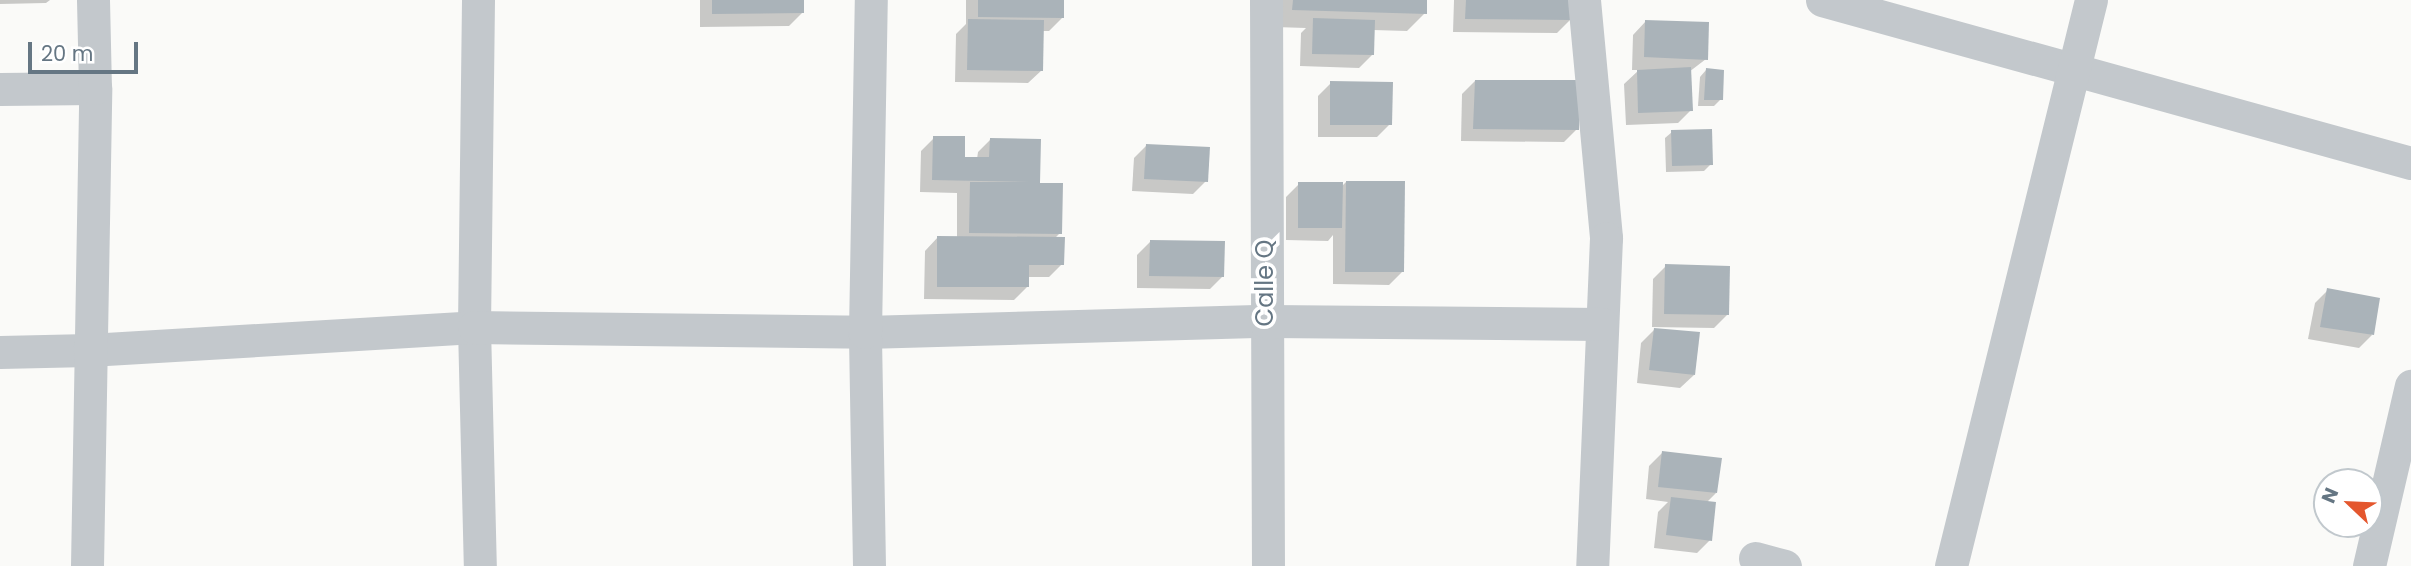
<!DOCTYPE html>
<html>
<head>
<meta charset="utf-8">
<style>
  body { margin:0 }
  #map { position:relative; width:2411px; height:566px; overflow:hidden; background:#fafaf8; font-family:Poppins,sans-serif }
  div>[style] { position:absolute }
  .shadow>* { inset:0; background:#0003 }
  .building>* { inset:0; background:#aab3b9 }
  .street>* { height:33px; margin:-16.5px; padding:0 16.5px; transform-origin:16.5px; border-radius:16.5px; background:#c3c8cc }
  span { translate:-50% -50%; white-space:nowrap; text-align:center; line-height:1.15; -webkit-text-stroke:7px #fff; paint-order:stroke }
  .street-label { font-size:24px; color:#657683 }
  .north { position:absolute; left:2313px; top:468px; width:70px; height:70px; box-sizing:border-box; background:#fff; border:2px solid #c1c8cd; border-radius:50%; rotate:293deg; font-size:19px; font-weight:700; line-height:28px; text-align:center; color:#657683 }
  .north::after { content:''; display:block; margin:auto; width:24px; height:32px; background:#e4572e; clip-path:polygon(50% 0,100% 100%,50% 72%,0 100%) }
  .scale { position:absolute; left:28px; top:42px; width:110px; height:32px; box-sizing:border-box; border:4px solid #657683; border-top:0; padding-left:9px; font-size:21px; line-height:24px; white-space:nowrap; color:#657683; -webkit-text-stroke:5px #fff; paint-order:stroke }
</style>
</head>
<body>
<div id="map">
  <div class="shadow">
    <i style="clip-path:polygon(0 0,50px 0,46px 3px,0 4px)"></i>
    <i style="clip-path:polygon(700px 0,802px 0,802px 13px,789px 26px,700px 27px)"></i>
    <i style="clip-path:polygon(966px 0,1062px 0,1062px 18px,1049px 31px,1042px 31px,1042px 70px,1028px 83px,955px 82px,956px 34px,966px 24px)"></i>
    <i style="clip-path:polygon(1276px 0,1426px 0,1425px 13px,1407px 31px,1373px 30px,1372px 55px,1359px 68px,1300px 66px,1301px 33px,1306px 28px,1275px 27px)"></i>
    <i style="clip-path:polygon(1454px 0,1571px 0,1570px 20px,1557px 33px,1453px 32px)"></i>
    <i style="clip-path:polygon(1646px 21px,1706px 59px,1689px 72px,1691px 110px,1678px 123px,1626px 125px,1624px 84px,1639px 70px,1632px 70px,1633px 35px)"></i>
    <i style="clip-path:polygon(1706px 70px,1721px 99px,1714px 106px,1698px 106px,1700px 77px)"></i>
    <i style="clip-path:polygon(1475px 81px,1577px 129px,1564px 142px,1461px 141px,1462px 94px)"></i>
    <i style="clip-path:polygon(1331px 83px,1390px 124px,1377px 137px,1318px 137px,1318px 96px)"></i>
    <i style="clip-path:polygon(1672px 132px,1711px 164px,1704px 171px,1666px 172px,1665px 138px)"></i>
    <i style="clip-path:polygon(934px 138px,963px 159px,977px 159px,978px 152px,991px 139px,1038px 185px,1060px 233px,1054px 239px,1062px 264px,1049px 277px,1027px 277px,1027px 287px,1014px 300px,924px 299px,925px 251px,938px 237px,957px 238px,957px 193px,920px 192px,921px 151px)"></i>
    <i style="clip-path:polygon(1147px 145px,1206px 181px,1193px 194px,1132px 191px,1134px 158px)"></i>
    <i style="clip-path:polygon(1346px 182px,1402px 272px,1389px 285px,1333px 284px,1333px 235px,1328px 241px,1286px 240px,1286px 197px,1299px 184px,1341px 187px)"></i>
    <i style="clip-path:polygon(1150px 242px,1223px 276px,1210px 289px,1137px 288px,1137px 255px)"></i>
    <i style="clip-path:polygon(1666px 266px,1727px 315px,1714px 328px,1652px 327px,1653px 279px)"></i>
    <i style="clip-path:polygon(2328px 290px,2372px 335px,2359px 348px,2308px 339px,2315px 303px)"></i>
    <i style="clip-path:polygon(1654px 330px,1694px 375px,1680px 388px,1637px 383px,1641px 343px)"></i>
    <i style="clip-path:polygon(1663px 452px,1716px 493px,1706px 503px,1710px 540px,1697px 553px,1654px 548px,1658px 512px,1668px 502px,1646px 499px,1649px 466px)"></i>
  </div>
  <div class="building">
    <i style="clip-path:polygon(712px 0,804px 0,804px 13px,712px 14px)"></i>
    <i style="clip-path:polygon(978px 0,1064px 0,1064px 18px,978px 17px)"></i>
    <i style="clip-path:polygon(1293px 0,1427px 0,1427px 14px,1292px 10px)"></i>
    <i style="clip-path:polygon(1466px 0,1573px 0,1572px 20px,1465px 19px)"></i>
    <i style="clip-path:polygon(1313px 18px,1375px 20px,1374px 55px,1312px 54px)"></i>
    <i style="clip-path:polygon(968px 19px,1044px 20px,1043px 71px,967px 70px)"></i>
    <i style="clip-path:polygon(1645px 20px,1709px 22px,1708px 60px,1644px 57px)"></i>
    <i style="clip-path:polygon(1691px 67px,1693px 111px,1638px 113px,1637px 70px)"></i>
    <i style="clip-path:polygon(1706px 68px,1724px 70px,1723px 100px,1704px 100px)"></i>
    <i style="clip-path:polygon(1475px 80px,1580px 80px,1579px 130px,1473px 129px)"></i>
    <i style="clip-path:polygon(1330px 81px,1393px 82px,1392px 125px,1330px 125px)"></i>
    <i style="clip-path:polygon(1712px 129px,1713px 165px,1672px 166px,1671px 130px)"></i>
    <i style="clip-path:polygon(933px 136px,965px 136px,965px 157px,989px 157px,990px 138px,1041px 139px,1040px 183px,1063px 183px,1062px 234px,969px 233px,970px 182px,1030px 182px,932px 180px)"></i>
    <i style="clip-path:polygon(1146px 144px,1210px 147px,1208px 182px,1144px 179px)"></i>
    <i style="clip-path:polygon(1346px 181px,1405px 181px,1404px 272px,1345px 272px)"></i>
    <i style="clip-path:polygon(1298px 182px,1343px 182px,1342px 228px,1298px 228px)"></i>
    <i style="clip-path:polygon(937px 236px,1065px 237px,1064px 265px,1029px 265px,1029px 287px,937px 287px)"></i>
    <i style="clip-path:polygon(1150px 240px,1225px 241px,1224px 277px,1149px 276px)"></i>
    <i style="clip-path:polygon(1665px 264px,1730px 266px,1729px 315px,1664px 314px)"></i>
    <i style="clip-path:polygon(2327px 288px,2380px 298px,2374px 335px,2320px 327px)"></i>
    <i style="clip-path:polygon(1654px 328px,1700px 332px,1695px 375px,1649px 370px)"></i>
    <i style="clip-path:polygon(1662px 451px,1722px 458px,1717px 493px,1658px 487px)"></i>
    <i style="clip-path:polygon(1671px 497px,1716px 502px,1712px 541px,1666px 535px)"></i>
  </div>
  <div class="street">
    <i style="left:478px;top:0;width:327px;rotate:90.7deg"></i>
    <i style="left:474px;top:327px;width:239px;rotate:88.6deg"></i>
    <i style="left:1266px;top:0;width:566px;rotate:89.8deg"></i>
    <i style="left:1584px;top:0;width:239px;rotate:84.7deg"></i>
    <i style="left:1606px;top:238px;width:328px;rotate:92.4deg"></i>
    <i style="left:1822px;top:0;width:611px;rotate:15.47deg"></i>
    <i style="left:0;top:89px;width:95px;rotate:-0.6deg"></i>
    <i style="left:0;top:352px;width:89px;rotate:-1.3deg"></i>
    <i style="left:89px;top:350px;width:386px;rotate:-3.4deg"></i>
    <i style="left:474px;top:327px;width:391px;rotate:0.7deg"></i>
    <i style="left:865px;top:332px;width:400px;rotate:-1.6deg"></i>
    <i style="left:1265px;top:321px;width:337px;rotate:0.5deg"></i>
    <i style="left:1755px;top:558px;width:31px;rotate:15deg"></i>
    <i style="left:87px;top:566px;width:478px;rotate:-89deg"></i>
    <i style="left:95px;top:88px;width:88px;rotate:-91.3deg"></i>
    <i style="left:869px;top:566px;width:234px;rotate:-91deg"></i>
    <i style="left:865px;top:332px;width:332px;rotate:-89deg"></i>
    <i style="left:1951px;top:566px;width:583px;rotate:-76.11deg"></i>
    <i style="left:2369px;top:566px;width:185px;rotate:-76.9deg"></i>
  </div>
  <div class="street-label">
    <span style="left:1265px;top:283px;rotate:-90deg">Calle Q</span>
  </div>
  <div class="north">N</div>
  <div class="scale">20 m</div>
</div>
</body>
</html>
